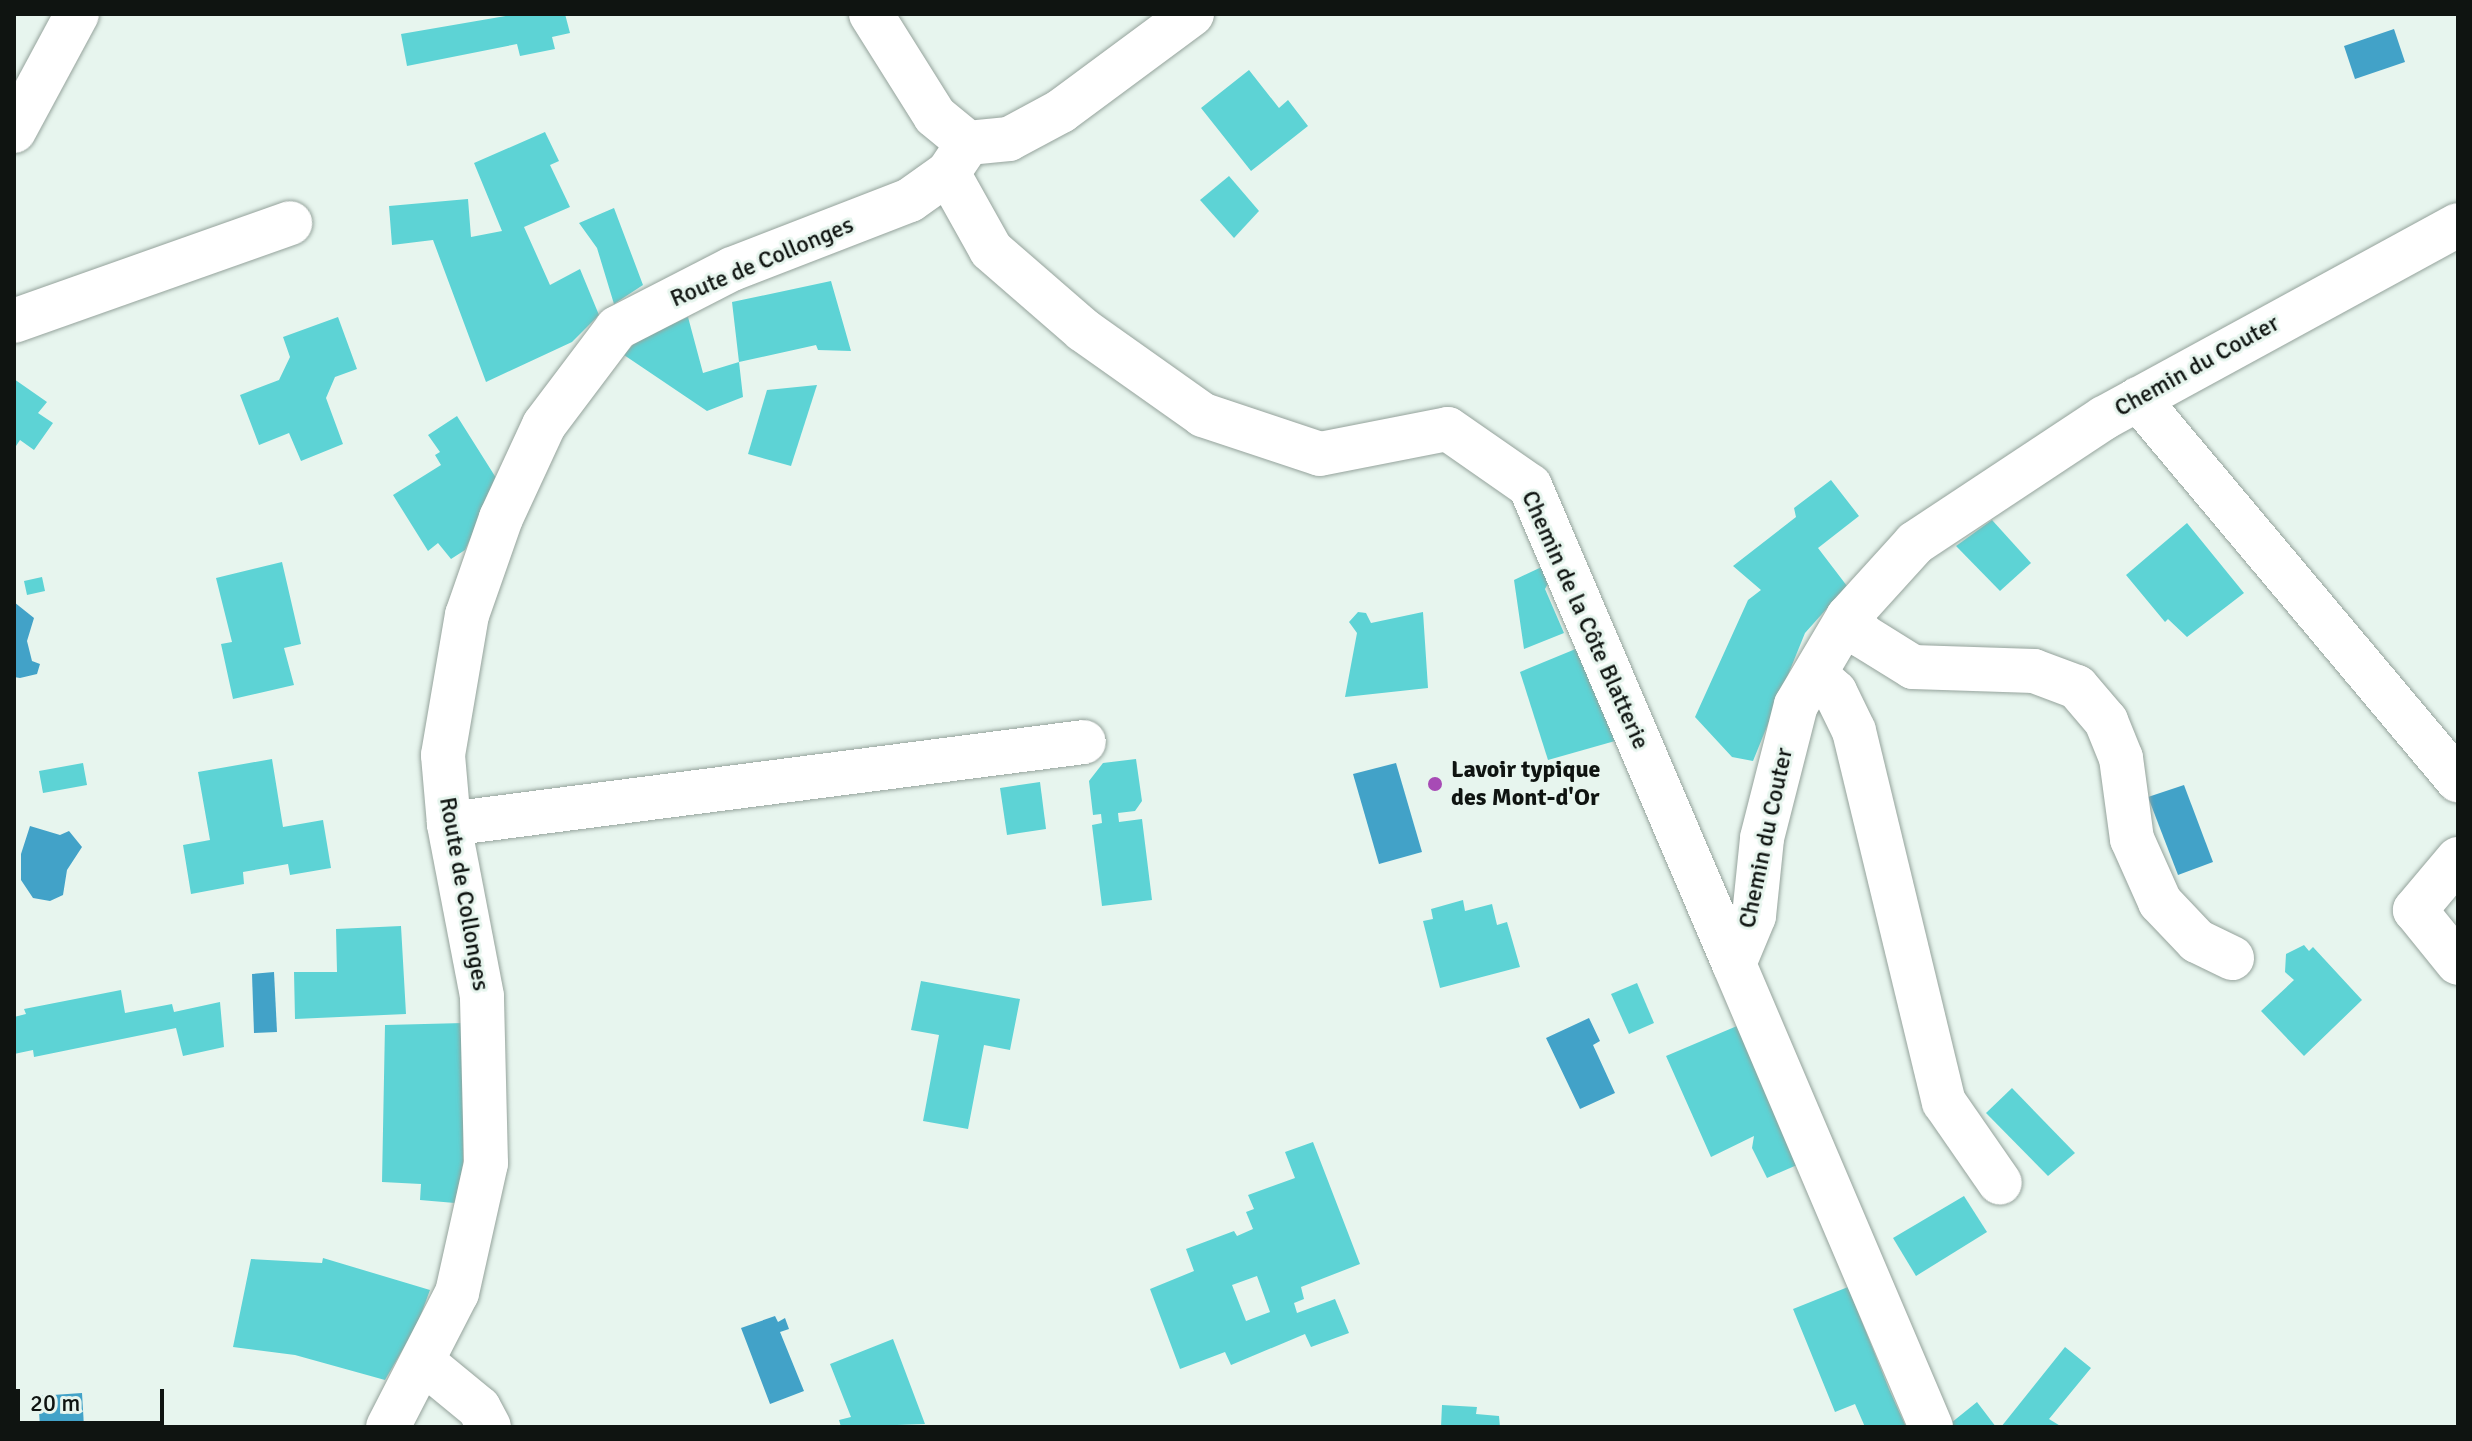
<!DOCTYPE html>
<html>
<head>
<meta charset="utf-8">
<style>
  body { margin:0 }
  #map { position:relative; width:2472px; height:1441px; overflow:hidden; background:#e7f5ee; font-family:Signika,sans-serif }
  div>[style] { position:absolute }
  .water>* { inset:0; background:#42a2c8 }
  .building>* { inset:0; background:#5dd3d5 }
  .roads { filter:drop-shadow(0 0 2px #95a39c) drop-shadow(0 0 2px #95a39c) }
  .minor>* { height:44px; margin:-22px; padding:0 22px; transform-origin:22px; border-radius:22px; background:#fff }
  .dots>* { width:22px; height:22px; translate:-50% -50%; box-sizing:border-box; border:4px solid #e7f5ee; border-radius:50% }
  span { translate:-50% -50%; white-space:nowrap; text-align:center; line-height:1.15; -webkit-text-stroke:6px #e7f5ee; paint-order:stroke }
  .street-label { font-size:24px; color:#0f1411 }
  .poi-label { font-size:24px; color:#0f1411; font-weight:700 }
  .left { translate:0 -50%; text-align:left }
  .frame { position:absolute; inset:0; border:16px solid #0f1411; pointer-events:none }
  .scale { position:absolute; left:16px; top:1389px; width:148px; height:36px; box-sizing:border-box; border:4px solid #0f1411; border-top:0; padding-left:10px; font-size:24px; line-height:28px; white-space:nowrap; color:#0f1411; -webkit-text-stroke:6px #e7f5ee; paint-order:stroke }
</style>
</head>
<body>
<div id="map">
  <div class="water">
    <i style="clip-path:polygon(2394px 29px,2405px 62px,2355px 79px,2344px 46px)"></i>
    <i style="clip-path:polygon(14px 602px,34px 618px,27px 641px,32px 661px,40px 664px,37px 674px,20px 678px,14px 677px)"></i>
    <i style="clip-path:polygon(1396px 763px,1422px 852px,1379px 864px,1353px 774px)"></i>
    <i style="clip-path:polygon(2184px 785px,2213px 862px,2178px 875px,2148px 797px)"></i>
    <i style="clip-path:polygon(30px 826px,60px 835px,69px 831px,82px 847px,67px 870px,63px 895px,50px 901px,33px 898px,21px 880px,21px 854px)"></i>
    <i style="clip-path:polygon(274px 972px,277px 1032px,254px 1033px,252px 974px)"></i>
    <i style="clip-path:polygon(1589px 1018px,1600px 1041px,1593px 1045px,1615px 1093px,1580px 1109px,1546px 1038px)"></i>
    <i style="clip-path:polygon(775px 1316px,778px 1322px,785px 1318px,789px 1329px,780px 1332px,804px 1391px,770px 1404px,741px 1328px)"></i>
    <i style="clip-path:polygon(82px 1393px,84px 1427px,40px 1427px,38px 1396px)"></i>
  </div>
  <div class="building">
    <i style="clip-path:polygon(517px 14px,565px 14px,570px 33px,552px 37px,555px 49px,520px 56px,517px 44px,407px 66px,401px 34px)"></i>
    <i style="clip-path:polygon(1249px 70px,1279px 108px,1288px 100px,1308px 126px,1251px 171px,1201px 108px)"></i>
    <i style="clip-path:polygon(545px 132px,559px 161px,550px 165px,570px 207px,524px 227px,550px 285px,580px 269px,599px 315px,572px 342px,486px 382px,433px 240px,392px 245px,389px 206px,468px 199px,471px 237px,502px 231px,474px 163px)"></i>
    <i style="clip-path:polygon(1229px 176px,1259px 211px,1234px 238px,1200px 200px)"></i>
    <i style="clip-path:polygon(614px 208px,643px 285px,614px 304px,597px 248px,579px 223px)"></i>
    <i style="clip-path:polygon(831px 281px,851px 351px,818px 350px,816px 345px,739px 362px,732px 302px)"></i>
    <i style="clip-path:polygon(338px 317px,357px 369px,335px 377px,326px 398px,343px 444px,301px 461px,289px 433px,259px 445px,240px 395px,279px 380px,290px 357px,283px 337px)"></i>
    <i style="clip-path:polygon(688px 317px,703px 373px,739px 362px,743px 397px,707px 411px,624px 355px,637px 340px)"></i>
    <i style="clip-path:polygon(14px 379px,47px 402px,38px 413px,53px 423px,34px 450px,20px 440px,14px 449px)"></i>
    <i style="clip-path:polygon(817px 385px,791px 466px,748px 454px,767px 390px)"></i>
    <i style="clip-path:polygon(457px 416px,498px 481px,465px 550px,451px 559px,438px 543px,428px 551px,393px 495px,441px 465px,435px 455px,440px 452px,428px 435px)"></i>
    <i style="clip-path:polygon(1831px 480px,1859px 516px,1818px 548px,1847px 586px,1805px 633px,1753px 761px,1732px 757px,1695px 717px,1748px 600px,1761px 590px,1733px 566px,1796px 517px,1794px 508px)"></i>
    <i style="clip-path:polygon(1992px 520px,2031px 563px,2000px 591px,1956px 546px)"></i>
    <i style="clip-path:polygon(2187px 523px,2244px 593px,2187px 637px,2168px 619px,2165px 622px,2126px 575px)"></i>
    <i style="clip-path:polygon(282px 562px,301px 644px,284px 648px,294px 685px,233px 699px,221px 644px,232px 642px,216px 578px)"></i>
    <i style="clip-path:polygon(1548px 564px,1553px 574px,1545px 589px,1564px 633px,1524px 649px,1514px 580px)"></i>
    <i style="clip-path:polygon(42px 577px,45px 591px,27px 595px,24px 581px)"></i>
    <i style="clip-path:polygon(1358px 612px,1366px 613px,1371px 623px,1423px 612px,1428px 688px,1345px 697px,1357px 633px,1349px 622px)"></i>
    <i style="clip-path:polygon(1578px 648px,1615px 741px,1548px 760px,1520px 672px)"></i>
    <i style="clip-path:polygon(272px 759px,283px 827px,323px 820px,331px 868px,290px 875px,288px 864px,243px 872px,244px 884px,191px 894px,183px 845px,210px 840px,198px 772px)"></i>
    <i style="clip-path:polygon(1136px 759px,1142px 801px,1135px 811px,1118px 813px,1119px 822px,1142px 819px,1152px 900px,1102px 906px,1092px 825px,1102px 823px,1101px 814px,1093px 815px,1089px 781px,1103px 763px)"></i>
    <i style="clip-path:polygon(83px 763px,87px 785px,43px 793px,39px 771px)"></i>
    <i style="clip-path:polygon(1040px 782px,1046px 829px,1007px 835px,1000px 788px)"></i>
    <i style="clip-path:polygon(1463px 900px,1465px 911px,1492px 904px,1497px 925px,1507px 922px,1520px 967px,1440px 988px,1423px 921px,1433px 919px,1431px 909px)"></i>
    <i style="clip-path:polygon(401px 926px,406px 1014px,295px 1019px,294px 972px,337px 972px,336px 929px)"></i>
    <i style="clip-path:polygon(2304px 945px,2309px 951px,2313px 947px,2362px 1000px,2304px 1056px,2261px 1011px,2294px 980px,2285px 972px,2286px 954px)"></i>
    <i style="clip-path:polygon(921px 981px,1020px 999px,1010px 1050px,984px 1045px,968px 1129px,923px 1121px,939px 1035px,911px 1030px)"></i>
    <i style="clip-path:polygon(1637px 983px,1654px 1023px,1629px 1034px,1611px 994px)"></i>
    <i style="clip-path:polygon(121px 990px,125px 1013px,172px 1004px,174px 1012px,220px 1002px,224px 1047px,183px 1056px,176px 1028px,34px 1057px,33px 1050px,14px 1054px,14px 1017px,26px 1014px,24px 1009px)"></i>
    <i style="clip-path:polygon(464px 1023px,463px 1165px,455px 1203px,420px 1200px,421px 1184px,382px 1182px,385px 1025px)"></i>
    <i style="clip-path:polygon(1737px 1026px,1797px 1165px,1767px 1178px,1752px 1148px,1754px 1136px,1711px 1157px,1666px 1056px)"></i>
    <i style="clip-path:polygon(2012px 1088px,2075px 1153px,2048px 1176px,1986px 1113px)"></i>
    <i style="clip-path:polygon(evenodd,1313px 1142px,1360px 1264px,1301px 1287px,1304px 1299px,1294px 1303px,1297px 1313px,1335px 1299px,1349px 1333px,1311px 1347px,1305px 1334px,1231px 1365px,1225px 1352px,1180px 1369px,1150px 1289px,1194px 1271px,1186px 1249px,1234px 1231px,1237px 1236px,1253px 1229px,1246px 1212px,1254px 1209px,1248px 1195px,1295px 1178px,1285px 1152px,1313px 1142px,1257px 1276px,1270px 1312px,1246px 1321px,1232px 1285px,1257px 1276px)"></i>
    <i style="clip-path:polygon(1964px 1196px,1987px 1232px,1916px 1276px,1893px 1238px)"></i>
    <i style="clip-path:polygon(323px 1258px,430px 1290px,417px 1325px,385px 1380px,295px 1355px,233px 1347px,251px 1259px,322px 1263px)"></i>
    <i style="clip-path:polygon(1848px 1287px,1889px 1389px,1906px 1427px,1865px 1427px,1855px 1404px,1835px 1412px,1793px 1309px)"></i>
    <i style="clip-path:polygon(893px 1339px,925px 1424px,841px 1427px,839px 1420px,851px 1417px,830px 1364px)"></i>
    <i style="clip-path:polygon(2065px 1347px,2091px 1368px,2049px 1419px,2062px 1427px,2001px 1427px)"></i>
    <i style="clip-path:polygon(1977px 1402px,1996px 1427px,1945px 1427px,1951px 1423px)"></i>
    <i style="clip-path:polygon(1442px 1405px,1477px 1407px,1476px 1414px,1499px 1416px,1500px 1427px,1441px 1427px)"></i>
  </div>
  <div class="roads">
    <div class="minor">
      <i style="left:871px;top:14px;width:120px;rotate:57.9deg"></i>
      <i style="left:935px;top:116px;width:43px;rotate:39.3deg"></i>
      <i style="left:14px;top:131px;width:133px;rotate:-61.7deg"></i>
      <i style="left:948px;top:173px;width:88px;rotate:60.8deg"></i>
      <i style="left:991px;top:250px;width:122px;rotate:41deg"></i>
      <i style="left:1083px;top:330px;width:147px;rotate:35.3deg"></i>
      <i style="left:1203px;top:415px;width:123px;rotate:18.4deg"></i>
      <i style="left:1320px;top:454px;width:130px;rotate:-11.1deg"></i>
      <i style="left:1448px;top:429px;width:100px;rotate:34.8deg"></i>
      <i style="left:1530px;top:486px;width:520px;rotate:66.89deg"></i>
      <i style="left:14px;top:321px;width:293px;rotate:-19.5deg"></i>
      <i style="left:2138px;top:399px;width:498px;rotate:50deg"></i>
      <i style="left:1848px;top:617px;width:24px;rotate:52deg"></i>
      <i style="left:1863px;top:636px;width:59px;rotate:31.8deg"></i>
      <i style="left:1913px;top:667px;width:121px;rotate:1.9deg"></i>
      <i style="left:2034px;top:671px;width:46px;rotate:20.4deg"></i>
      <i style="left:2077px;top:687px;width:45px;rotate:49.5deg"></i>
      <i style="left:2106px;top:721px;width:40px;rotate:68deg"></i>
      <i style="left:2121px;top:758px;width:82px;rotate:82.3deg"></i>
      <i style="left:2132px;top:839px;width:69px;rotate:66deg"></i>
      <i style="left:2160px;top:902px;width:54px;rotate:46.5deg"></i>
      <i style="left:2197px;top:941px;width:39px;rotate:26deg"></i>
      <i style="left:1815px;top:674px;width:27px;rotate:42deg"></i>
      <i style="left:1835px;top:692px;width:43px;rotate:64deg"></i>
      <i style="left:1854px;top:731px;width:382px;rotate:76.4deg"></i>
      <i style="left:1944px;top:1102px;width:98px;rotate:55.3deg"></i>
      <i style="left:449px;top:824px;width:640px;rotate:-7.36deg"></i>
      <i style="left:2458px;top:859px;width:67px;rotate:130.1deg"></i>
      <i style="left:2415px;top:910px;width:68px;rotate:50.9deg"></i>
      <i style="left:423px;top:1362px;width:72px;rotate:39.4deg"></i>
      <i style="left:479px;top:1408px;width:21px;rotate:62deg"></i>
      <i style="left:388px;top:1427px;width:151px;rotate:-62.8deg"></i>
      <i style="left:457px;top:1293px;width:133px;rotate:-77.4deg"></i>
      <i style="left:486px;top:1163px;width:167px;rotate:-91.4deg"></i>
      <i style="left:482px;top:996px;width:175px;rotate:-100.9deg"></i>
      <i style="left:449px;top:824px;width:69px;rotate:-95deg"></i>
      <i style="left:443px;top:755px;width:142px;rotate:-80.3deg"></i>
      <i style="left:467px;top:615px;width:103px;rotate:-70.7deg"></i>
      <i style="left:501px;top:518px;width:102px;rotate:-65.2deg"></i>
      <i style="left:544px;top:425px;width:121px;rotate:-53deg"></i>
      <i style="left:617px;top:328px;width:129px;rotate:-27.2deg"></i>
      <i style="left:732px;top:269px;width:191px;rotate:-21.2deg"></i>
      <i style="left:910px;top:200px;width:47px;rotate:-35.4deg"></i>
      <i style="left:948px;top:173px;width:36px;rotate:-56deg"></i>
      <i style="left:968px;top:143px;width:41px;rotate:-5.6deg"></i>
      <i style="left:1009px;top:139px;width:59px;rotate:-28.3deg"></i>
      <i style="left:1061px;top:111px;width:163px;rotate:-36.5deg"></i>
      <i style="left:1931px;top:1427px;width:503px;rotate:-113.05deg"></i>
      <i style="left:1734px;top:964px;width:52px;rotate:-67.4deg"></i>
      <i style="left:1754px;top:916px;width:78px;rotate:-84.1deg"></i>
      <i style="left:1762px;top:838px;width:137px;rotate:-75.7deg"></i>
      <i style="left:1796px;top:705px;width:102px;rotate:-59.4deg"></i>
      <i style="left:1848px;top:617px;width:100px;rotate:-47.8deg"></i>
      <i style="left:1915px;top:543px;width:227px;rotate:-33.5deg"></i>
      <i style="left:2104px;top:418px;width:403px;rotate:-28.6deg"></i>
    </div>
  </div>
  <div class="dots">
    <i style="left:1435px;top:784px;background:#a74bb5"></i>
  </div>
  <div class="street-label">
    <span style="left:762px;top:262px;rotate:-23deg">Route de Collonges</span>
    <span style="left:2197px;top:366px;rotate:-29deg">Chemin du Couter</span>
    <span style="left:1585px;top:620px;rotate:66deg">Chemin de la Côte Blatterie</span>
    <span style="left:1766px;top:838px;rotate:-78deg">Chemin du Couter</span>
    <span style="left:464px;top:894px;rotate:80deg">Route de Collonges</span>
  </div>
  <div class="poi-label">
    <span class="left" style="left:1451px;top:784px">Lavoir typique<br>des Mont-d'Or</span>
  </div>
  <div class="frame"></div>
  <div class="scale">20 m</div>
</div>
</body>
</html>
